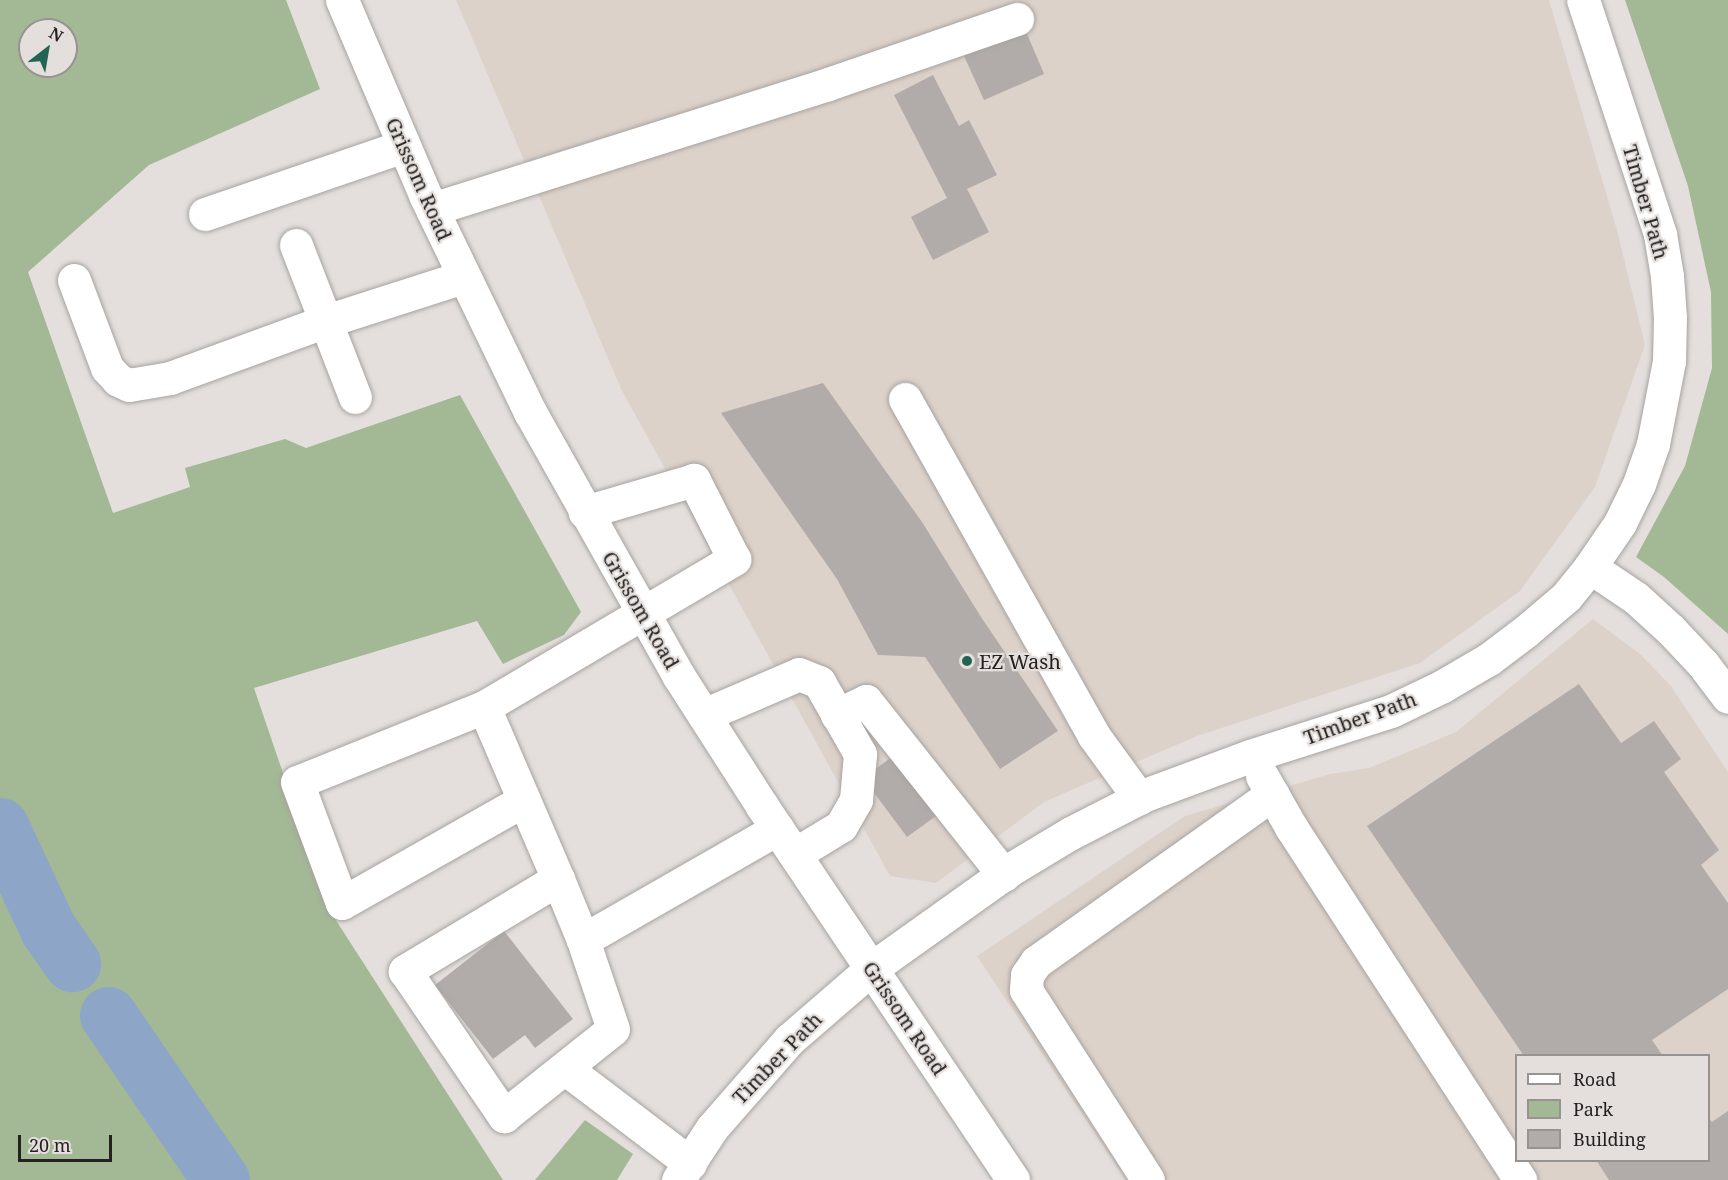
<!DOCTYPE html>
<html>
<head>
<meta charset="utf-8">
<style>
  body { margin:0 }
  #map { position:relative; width:1728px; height:1180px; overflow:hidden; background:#e4dfdc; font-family:"Noto Serif",serif }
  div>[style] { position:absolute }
  .built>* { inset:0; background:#ddd2ca }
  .green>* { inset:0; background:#a3b895 }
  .river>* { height:57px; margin:-28.5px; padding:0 28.5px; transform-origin:28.5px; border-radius:28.5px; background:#8da5c7 }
  .building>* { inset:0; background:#b1acaa }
  .roads { filter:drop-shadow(0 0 2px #a7a3a0) drop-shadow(0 0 2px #a7a3a0) }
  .minor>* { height:33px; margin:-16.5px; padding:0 16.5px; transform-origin:16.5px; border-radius:16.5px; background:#fff }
  .major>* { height:33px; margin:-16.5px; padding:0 16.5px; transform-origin:16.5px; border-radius:16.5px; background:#fff }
  .dots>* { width:16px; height:16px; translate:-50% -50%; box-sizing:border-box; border:3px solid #e4dfdc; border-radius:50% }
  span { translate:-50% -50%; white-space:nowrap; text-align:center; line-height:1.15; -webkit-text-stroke:4.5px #e4dfdc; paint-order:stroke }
  .street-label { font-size:20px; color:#242221 }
  .poi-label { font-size:20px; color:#242221 }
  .left { translate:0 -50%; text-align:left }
  .legend { position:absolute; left:1515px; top:1054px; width:195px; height:108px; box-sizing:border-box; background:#e4dfdc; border:2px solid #979391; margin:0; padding:8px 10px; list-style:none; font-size:18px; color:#242221 }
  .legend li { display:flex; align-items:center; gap:12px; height:30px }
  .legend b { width:30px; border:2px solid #979391 }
  .north { position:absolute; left:18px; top:18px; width:60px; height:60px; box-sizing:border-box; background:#e4dfdc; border:2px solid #979391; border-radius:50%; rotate:31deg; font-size:16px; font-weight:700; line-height:24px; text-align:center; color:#242221 }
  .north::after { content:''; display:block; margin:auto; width:21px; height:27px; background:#226452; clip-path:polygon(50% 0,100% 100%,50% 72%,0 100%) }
  .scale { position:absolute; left:18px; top:1135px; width:94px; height:27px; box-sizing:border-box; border:3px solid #242221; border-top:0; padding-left:8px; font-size:18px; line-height:21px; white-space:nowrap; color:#242221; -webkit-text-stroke:4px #e4dfdc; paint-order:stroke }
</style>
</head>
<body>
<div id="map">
  <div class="built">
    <i style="clip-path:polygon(456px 0,1549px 0,1617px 230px,1645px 345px,1595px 487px,1520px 591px,1420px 663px,1197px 736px,1044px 802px,936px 883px,890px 876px,621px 389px)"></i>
    <i style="clip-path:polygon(evenodd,1593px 619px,1640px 654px,1671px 686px,1728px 772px,1728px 1180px,1126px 1180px,977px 956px,1185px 816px,1330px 774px,1369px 768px,1456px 732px,1593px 619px,1516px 1056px,1708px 1056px,1708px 1160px,1516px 1160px,1516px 1056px)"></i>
  </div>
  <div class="green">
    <i style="clip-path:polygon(evenodd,0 0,286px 0,320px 89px,149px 165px,28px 272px,113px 513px,190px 487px,185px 468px,285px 439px,306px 448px,460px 395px,581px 612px,564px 635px,503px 664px,477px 621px,254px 688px,330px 911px,503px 1180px,0 1180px,0 0,30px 30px,66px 30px,66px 66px,30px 66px,30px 30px)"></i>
    <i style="clip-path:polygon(1625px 0,1728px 0,1728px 634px,1664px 577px,1636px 557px,1685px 466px,1712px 368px,1711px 292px,1688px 186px)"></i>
    <i style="clip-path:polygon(585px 1120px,633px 1154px,617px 1180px,535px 1180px)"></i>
  </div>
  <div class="river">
    <i style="left:0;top:826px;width:114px;rotate:65deg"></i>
    <i style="left:48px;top:929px;width:42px;rotate:54.8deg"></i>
    <i style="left:108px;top:1015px;width:200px;rotate:55.6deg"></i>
  </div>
  <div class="building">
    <i style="clip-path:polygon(1025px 29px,1044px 74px,984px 100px,964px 56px)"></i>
    <i style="clip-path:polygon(933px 75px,959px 126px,969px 120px,997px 175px,967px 189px,989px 232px,933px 260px,911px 217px,947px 198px,894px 95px)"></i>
    <i style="clip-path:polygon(823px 383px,922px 522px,981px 617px,1058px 731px,1000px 769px,925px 657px,878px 655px,837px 579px,721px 413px)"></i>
    <i style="clip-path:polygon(1579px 684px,1621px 743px,1654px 721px,1681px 759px,1664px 772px,1719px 850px,1701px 865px,1728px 903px,1728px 989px,1652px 1040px,1663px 1056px,1524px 1056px,1367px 826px)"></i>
    <i style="clip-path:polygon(892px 757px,936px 816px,907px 837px,863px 778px)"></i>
    <i style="clip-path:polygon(504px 931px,573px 1019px,535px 1048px,525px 1035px,493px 1059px,435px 985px)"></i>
    <i style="clip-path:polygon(1728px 1111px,1728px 1180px,1609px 1180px,1596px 1160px,1708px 1160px,1708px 1117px,1712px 1122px)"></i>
  </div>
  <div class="roads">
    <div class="minor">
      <i style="left:432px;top:209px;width:415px;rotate:-17.5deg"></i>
      <i style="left:828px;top:84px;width:200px;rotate:-19deg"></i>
      <i style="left:205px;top:214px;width:210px;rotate:-18.9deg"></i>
      <i style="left:296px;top:245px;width:163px;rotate:68.8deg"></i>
      <i style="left:74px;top:280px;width:94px;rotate:69.4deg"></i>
      <i style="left:107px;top:368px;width:16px;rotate:47deg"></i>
      <i style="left:118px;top:380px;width:12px;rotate:24deg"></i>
      <i style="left:129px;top:385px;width:42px;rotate:-9.7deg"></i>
      <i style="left:170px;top:378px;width:166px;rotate:-20.1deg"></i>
      <i style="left:326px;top:321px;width:144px;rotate:-17.8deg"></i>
      <i style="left:905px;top:399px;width:386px;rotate:60.7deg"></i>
      <i style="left:1094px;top:736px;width:77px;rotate:54deg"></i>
      <i style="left:1590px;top:567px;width:55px;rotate:34deg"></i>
      <i style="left:1636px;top:598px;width:47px;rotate:42.4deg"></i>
      <i style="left:1671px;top:630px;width:47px;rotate:46.7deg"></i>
      <i style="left:1703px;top:664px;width:41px;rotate:52.9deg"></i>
      <i style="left:484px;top:707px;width:201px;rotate:158.1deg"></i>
      <i style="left:297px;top:782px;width:129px;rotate:69.6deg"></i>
      <i style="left:342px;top:903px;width:209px;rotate:-29.5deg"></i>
      <i style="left:704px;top:715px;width:103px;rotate:-23.3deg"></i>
      <i style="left:799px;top:674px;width:22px;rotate:22deg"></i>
      <i style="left:819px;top:682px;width:83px;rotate:60.3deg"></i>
      <i style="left:860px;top:754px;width:46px;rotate:95deg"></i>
      <i style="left:856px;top:800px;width:30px;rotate:120deg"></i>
      <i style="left:841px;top:826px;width:54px;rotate:148.7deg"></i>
      <i style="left:837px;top:715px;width:32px;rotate:-26deg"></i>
      <i style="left:866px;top:701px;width:222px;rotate:51.6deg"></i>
      <i style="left:1262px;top:776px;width:59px;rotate:60.4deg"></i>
      <i style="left:1291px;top:827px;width:421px;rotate:57deg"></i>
      <i style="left:558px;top:879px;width:179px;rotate:149deg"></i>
      <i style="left:405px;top:971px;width:176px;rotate:55.7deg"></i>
      <i style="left:504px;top:1116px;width:139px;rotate:-38.6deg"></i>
      <i style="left:613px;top:1029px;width:94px;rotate:-108.6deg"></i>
      <i style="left:583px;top:940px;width:66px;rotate:-112.3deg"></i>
      <i style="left:558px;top:879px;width:187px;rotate:-113.3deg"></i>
      <i style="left:484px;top:707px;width:291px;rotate:-30.6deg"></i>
      <i style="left:734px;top:559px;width:89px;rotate:-116.9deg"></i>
      <i style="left:694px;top:480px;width:114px;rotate:163.6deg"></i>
      <i style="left:583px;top:940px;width:224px;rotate:-29.8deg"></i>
      <i style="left:566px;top:1069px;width:156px;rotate:37.2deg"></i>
      <i style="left:678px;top:1180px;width:62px;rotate:-56.8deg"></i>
      <i style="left:712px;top:1128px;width:118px;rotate:-48.8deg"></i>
      <i style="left:790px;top:1039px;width:108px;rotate:-40.9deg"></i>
      <i style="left:872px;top:968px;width:171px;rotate:-35.5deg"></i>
      <i style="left:1011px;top:869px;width:70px;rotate:-31deg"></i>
      <i style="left:1071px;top:833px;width:83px;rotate:-27.2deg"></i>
      <i style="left:1145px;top:795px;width:112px;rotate:-20.4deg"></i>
      <i style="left:1250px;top:756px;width:148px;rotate:-17.7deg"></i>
      <i style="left:1391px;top:711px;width:55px;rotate:-25.6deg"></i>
      <i style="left:1441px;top:687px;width:56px;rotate:-30.3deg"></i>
      <i style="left:1489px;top:659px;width:46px;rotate:-37.1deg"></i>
      <i style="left:1526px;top:631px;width:52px;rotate:-40.4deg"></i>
      <i style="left:1566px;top:597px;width:38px;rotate:-51deg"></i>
      <i style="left:1590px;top:567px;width:53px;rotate:-55.7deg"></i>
      <i style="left:1620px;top:523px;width:43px;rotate:-64deg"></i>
      <i style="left:1639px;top:484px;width:42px;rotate:-70.7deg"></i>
      <i style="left:1653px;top:444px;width:85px;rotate:-79.1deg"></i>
      <i style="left:1669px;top:361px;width:43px;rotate:-88.7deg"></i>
      <i style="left:1670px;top:318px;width:42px;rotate:-94.1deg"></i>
      <i style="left:1667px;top:276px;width:43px;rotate:-99.5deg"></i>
      <i style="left:1660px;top:234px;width:246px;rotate:-108.2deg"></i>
      <i style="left:1148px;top:1180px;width:226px;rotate:-122.7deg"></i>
      <i style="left:1026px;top:990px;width:15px;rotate:-86deg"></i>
      <i style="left:1027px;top:975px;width:16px;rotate:-55deg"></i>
      <i style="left:1036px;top:962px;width:290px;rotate:-35.4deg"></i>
    </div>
    <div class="major">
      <i style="left:342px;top:0;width:214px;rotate:66.9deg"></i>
      <i style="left:426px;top:197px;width:239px;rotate:64.2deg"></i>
      <i style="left:530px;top:412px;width:302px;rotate:60.6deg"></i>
      <i style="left:678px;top:675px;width:156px;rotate:57.3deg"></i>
      <i style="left:762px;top:806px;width:450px;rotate:56.1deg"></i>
    </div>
  </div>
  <div class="dots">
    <i style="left:967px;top:661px;background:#226452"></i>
  </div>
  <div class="street-label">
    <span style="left:419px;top:179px;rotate:66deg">Grissom Road</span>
    <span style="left:1646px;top:202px;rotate:74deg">Timber Path</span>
    <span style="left:641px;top:610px;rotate:60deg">Grissom Road</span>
    <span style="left:1360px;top:718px;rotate:-20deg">Timber Path</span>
    <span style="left:905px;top:1018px;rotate:56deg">Grissom Road</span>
    <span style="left:777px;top:1058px;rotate:-46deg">Timber Path</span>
  </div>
  <div class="poi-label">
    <span class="left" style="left:979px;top:661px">EZ Wash</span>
  </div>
  <ul class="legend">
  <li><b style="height:8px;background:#fff"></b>Road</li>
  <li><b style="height:16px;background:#a3b895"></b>Park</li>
  <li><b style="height:16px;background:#b1acaa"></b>Building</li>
  </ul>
  <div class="north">N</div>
  <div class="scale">20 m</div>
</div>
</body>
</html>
